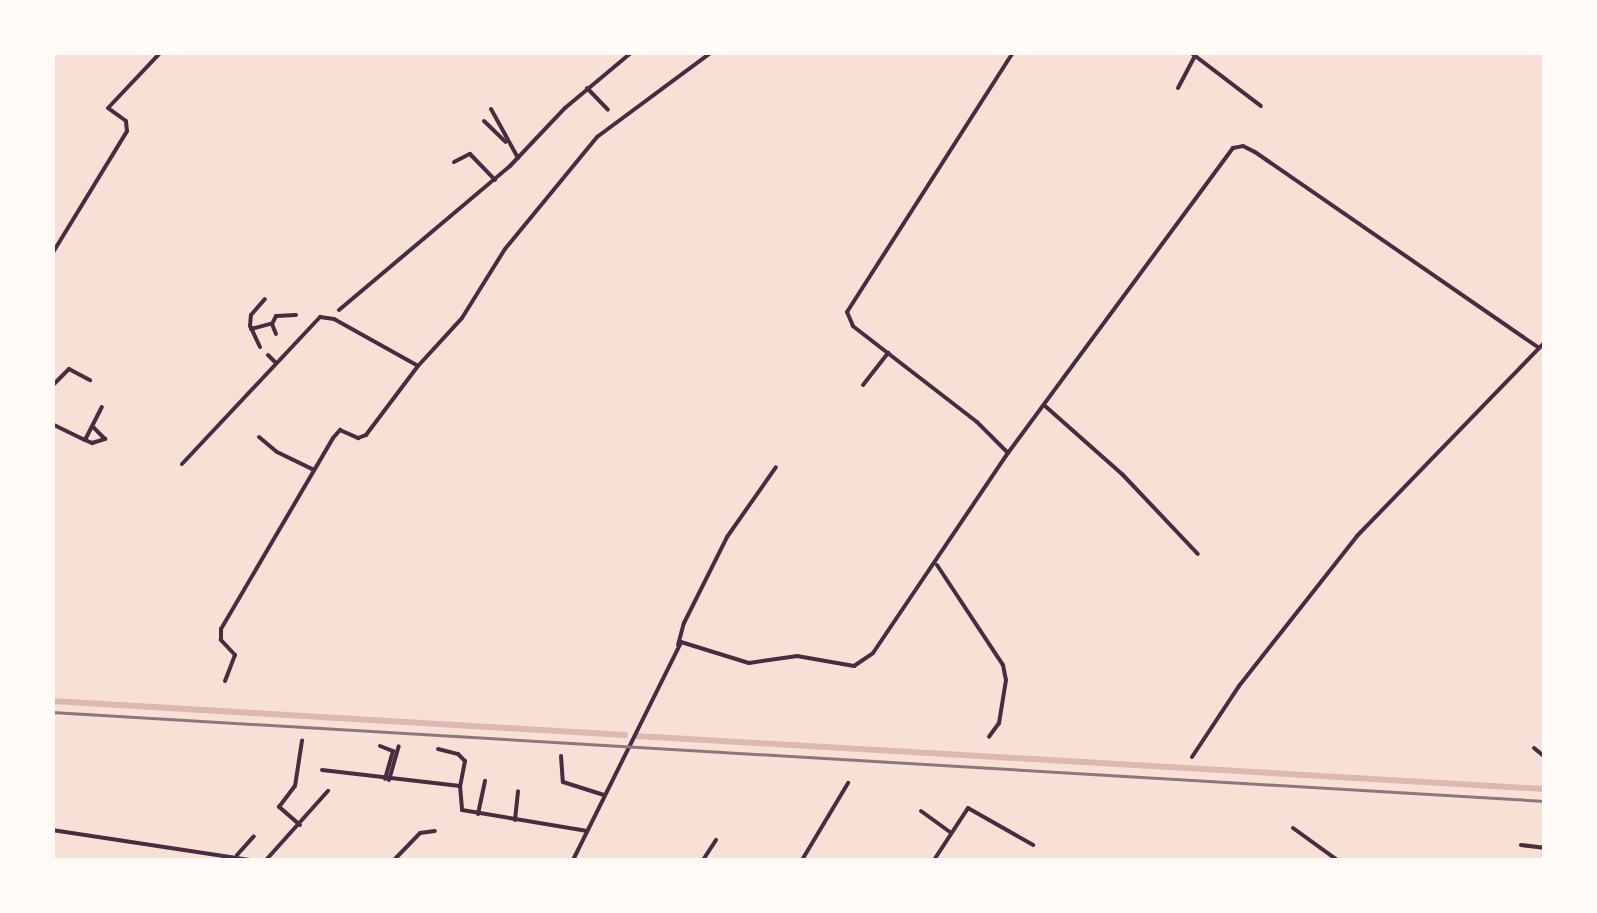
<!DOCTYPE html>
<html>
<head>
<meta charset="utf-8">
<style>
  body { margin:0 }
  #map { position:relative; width:1597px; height:913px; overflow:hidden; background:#f7e1d7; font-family:"Exo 2",sans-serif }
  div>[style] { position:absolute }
  .canal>* { height:6px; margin:-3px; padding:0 3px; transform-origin:3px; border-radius:3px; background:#dcb8b0 }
  .minor>* { height:4px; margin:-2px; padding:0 2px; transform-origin:2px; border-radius:2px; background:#4a2c40 }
  .rail>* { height:2.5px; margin:-1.25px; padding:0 1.25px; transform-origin:1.25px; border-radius:1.25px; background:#8f747c }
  span { translate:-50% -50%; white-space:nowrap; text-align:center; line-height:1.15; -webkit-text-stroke:9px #fffaf5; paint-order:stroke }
  .frame { position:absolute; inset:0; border:55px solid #fffaf5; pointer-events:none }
</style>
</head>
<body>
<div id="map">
  <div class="canal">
    <i style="left:52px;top:701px;width:574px;rotate:3.4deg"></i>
    <i style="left:637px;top:736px;width:909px;rotate:3.34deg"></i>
  </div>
  <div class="minor">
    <i style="left:1190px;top:52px;width:89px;rotate:37.3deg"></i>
    <i style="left:587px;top:88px;width:30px;rotate:46deg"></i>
    <i style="left:1178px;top:88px;width:41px;rotate:-62.2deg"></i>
    <i style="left:491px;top:109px;width:56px;rotate:61.1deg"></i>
    <i style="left:484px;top:121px;width:30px;rotate:44deg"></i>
    <i style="left:454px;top:162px;width:18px;rotate:-27deg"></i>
    <i style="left:470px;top:154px;width:36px;rotate:46deg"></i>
    <i style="left:52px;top:254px;width:144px;rotate:-58.6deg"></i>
    <i style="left:127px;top:131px;width:10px;rotate:-96deg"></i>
    <i style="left:126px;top:121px;width:22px;rotate:-144deg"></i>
    <i style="left:108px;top:108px;width:77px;rotate:-46.6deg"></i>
    <i style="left:339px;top:310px;width:224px;rotate:-40.1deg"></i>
    <i style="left:510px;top:166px;width:80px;rotate:-46.5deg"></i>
    <i style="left:565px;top:108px;width:87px;rotate:-39.9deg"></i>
    <i style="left:251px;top:329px;width:20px;rotate:-15deg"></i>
    <i style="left:276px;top:334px;width:11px;rotate:-112deg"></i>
    <i style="left:272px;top:324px;width:9px;rotate:-63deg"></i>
    <i style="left:276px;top:316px;width:20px;rotate:-3deg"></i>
    <i style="left:260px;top:347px;width:23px;rotate:-115deg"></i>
    <i style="left:250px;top:326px;width:11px;rotate:-85deg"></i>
    <i style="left:251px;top:315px;width:21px;rotate:-49deg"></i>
    <i style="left:268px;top:355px;width:11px;rotate:45deg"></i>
    <i style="left:863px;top:385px;width:41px;rotate:-52deg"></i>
    <i style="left:52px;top:386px;width:24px;rotate:-45deg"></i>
    <i style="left:69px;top:369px;width:24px;rotate:28deg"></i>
    <i style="left:1044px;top:405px;width:104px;rotate:41.5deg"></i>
    <i style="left:1122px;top:474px;width:110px;rotate:46.5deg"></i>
    <i style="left:52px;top:424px;width:37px;rotate:26deg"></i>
    <i style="left:85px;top:440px;width:37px;rotate:-63deg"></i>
    <i style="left:259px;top:437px;width:23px;rotate:40deg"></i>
    <i style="left:277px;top:452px;width:41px;rotate:25.9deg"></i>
    <i style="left:85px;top:440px;width:8px;rotate:23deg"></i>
    <i style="left:92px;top:443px;width:14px;rotate:-17deg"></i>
    <i style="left:105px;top:439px;width:16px;rotate:-135deg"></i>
    <i style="left:1008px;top:453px;width:44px;rotate:-135deg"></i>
    <i style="left:977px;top:422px;width:157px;rotate:-142.3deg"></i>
    <i style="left:853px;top:326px;width:15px;rotate:-113deg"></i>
    <i style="left:847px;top:312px;width:308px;rotate:-57.4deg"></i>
    <i style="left:182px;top:464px;width:202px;rotate:-46.8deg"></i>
    <i style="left:320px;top:317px;width:14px;rotate:8deg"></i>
    <i style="left:334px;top:319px;width:96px;rotate:29.2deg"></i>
    <i style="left:418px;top:366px;width:65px;rotate:-47.5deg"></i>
    <i style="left:462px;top:318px;width:81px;rotate:-58.1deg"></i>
    <i style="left:505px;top:249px;width:145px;rotate:-50.6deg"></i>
    <i style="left:597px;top:137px;width:143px;rotate:-36.5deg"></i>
    <i style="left:937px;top:565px;width:120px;rotate:56.6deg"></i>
    <i style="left:1003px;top:665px;width:15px;rotate:79deg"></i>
    <i style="left:1006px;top:680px;width:44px;rotate:99.2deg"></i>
    <i style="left:999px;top:723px;width:17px;rotate:126deg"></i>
    <i style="left:678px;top:645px;width:23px;rotate:-75deg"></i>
    <i style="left:684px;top:623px;width:96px;rotate:-63.4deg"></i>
    <i style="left:727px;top:537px;width:85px;rotate:-55deg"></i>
    <i style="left:225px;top:681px;width:28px;rotate:-69deg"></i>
    <i style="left:235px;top:655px;width:21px;rotate:-133deg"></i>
    <i style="left:221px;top:640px;width:11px;rotate:-90deg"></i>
    <i style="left:221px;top:629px;width:221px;rotate:-59.6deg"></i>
    <i style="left:333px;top:438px;width:11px;rotate:-49deg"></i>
    <i style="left:340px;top:430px;width:20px;rotate:24deg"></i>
    <i style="left:358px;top:438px;width:9px;rotate:-21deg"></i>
    <i style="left:366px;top:435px;width:86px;rotate:-53deg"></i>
    <i style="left:380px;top:746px;width:14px;rotate:21deg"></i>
    <i style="left:393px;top:751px;width:29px;rotate:106deg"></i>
    <i style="left:1534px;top:748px;width:13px;rotate:39deg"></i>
    <i style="left:438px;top:749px;width:21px;rotate:14deg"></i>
    <i style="left:458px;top:754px;width:10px;rotate:45deg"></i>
    <i style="left:465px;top:761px;width:25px;rotate:101deg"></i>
    <i style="left:561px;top:756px;width:26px;rotate:86deg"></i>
    <i style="left:563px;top:782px;width:43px;rotate:17.6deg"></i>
    <i style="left:1192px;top:757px;width:85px;rotate:-56.5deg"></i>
    <i style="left:1239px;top:686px;width:191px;rotate:-51.8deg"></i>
    <i style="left:1357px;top:536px;width:269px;rotate:-45.9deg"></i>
    <i style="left:322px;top:770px;width:139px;rotate:6.6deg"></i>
    <i style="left:460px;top:786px;width:24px;rotate:85deg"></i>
    <i style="left:462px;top:810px;width:127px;rotate:9.5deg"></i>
    <i style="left:389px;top:780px;width:35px;rotate:-74deg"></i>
    <i style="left:921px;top:811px;width:37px;rotate:36deg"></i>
    <i style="left:478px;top:814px;width:34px;rotate:-78deg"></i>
    <i style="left:515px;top:820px;width:29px;rotate:-84deg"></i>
    <i style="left:300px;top:825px;width:28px;rotate:-139deg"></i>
    <i style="left:279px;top:807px;width:26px;rotate:-53deg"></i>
    <i style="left:295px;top:786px;width:46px;rotate:-81.2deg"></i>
    <i style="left:1293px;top:828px;width:54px;rotate:36deg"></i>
    <i style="left:52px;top:830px;width:200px;rotate:8.6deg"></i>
    <i style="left:1521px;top:845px;width:23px;rotate:7deg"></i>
    <i style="left:237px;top:855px;width:25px;rotate:-48deg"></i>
    <i style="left:266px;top:860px;width:93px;rotate:-48.1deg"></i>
    <i style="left:394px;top:860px;width:37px;rotate:-46deg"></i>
    <i style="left:420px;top:833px;width:15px;rotate:-8deg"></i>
    <i style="left:573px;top:860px;width:243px;rotate:-63.6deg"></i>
    <i style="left:681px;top:642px;width:71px;rotate:17.2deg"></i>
    <i style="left:749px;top:663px;width:49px;rotate:-8.3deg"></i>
    <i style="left:797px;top:656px;width:58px;rotate:10deg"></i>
    <i style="left:854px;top:666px;width:23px;rotate:-34deg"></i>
    <i style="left:873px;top:653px;width:241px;rotate:-56deg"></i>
    <i style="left:1008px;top:453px;width:379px;rotate:-53.6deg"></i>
    <i style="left:1233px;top:148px;width:10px;rotate:-11deg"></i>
    <i style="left:1243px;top:146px;width:13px;rotate:27deg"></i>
    <i style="left:1255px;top:152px;width:345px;rotate:34.6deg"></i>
    <i style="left:703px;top:860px;width:24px;rotate:-57deg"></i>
    <i style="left:802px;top:860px;width:90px;rotate:-59.1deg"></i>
    <i style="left:934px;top:860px;width:62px;rotate:-56.8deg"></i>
    <i style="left:968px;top:808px;width:75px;rotate:29.6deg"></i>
  </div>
  <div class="rail">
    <i style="left:52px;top:712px;width:1495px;rotate:3.41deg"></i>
  </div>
  <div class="frame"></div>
</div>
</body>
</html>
